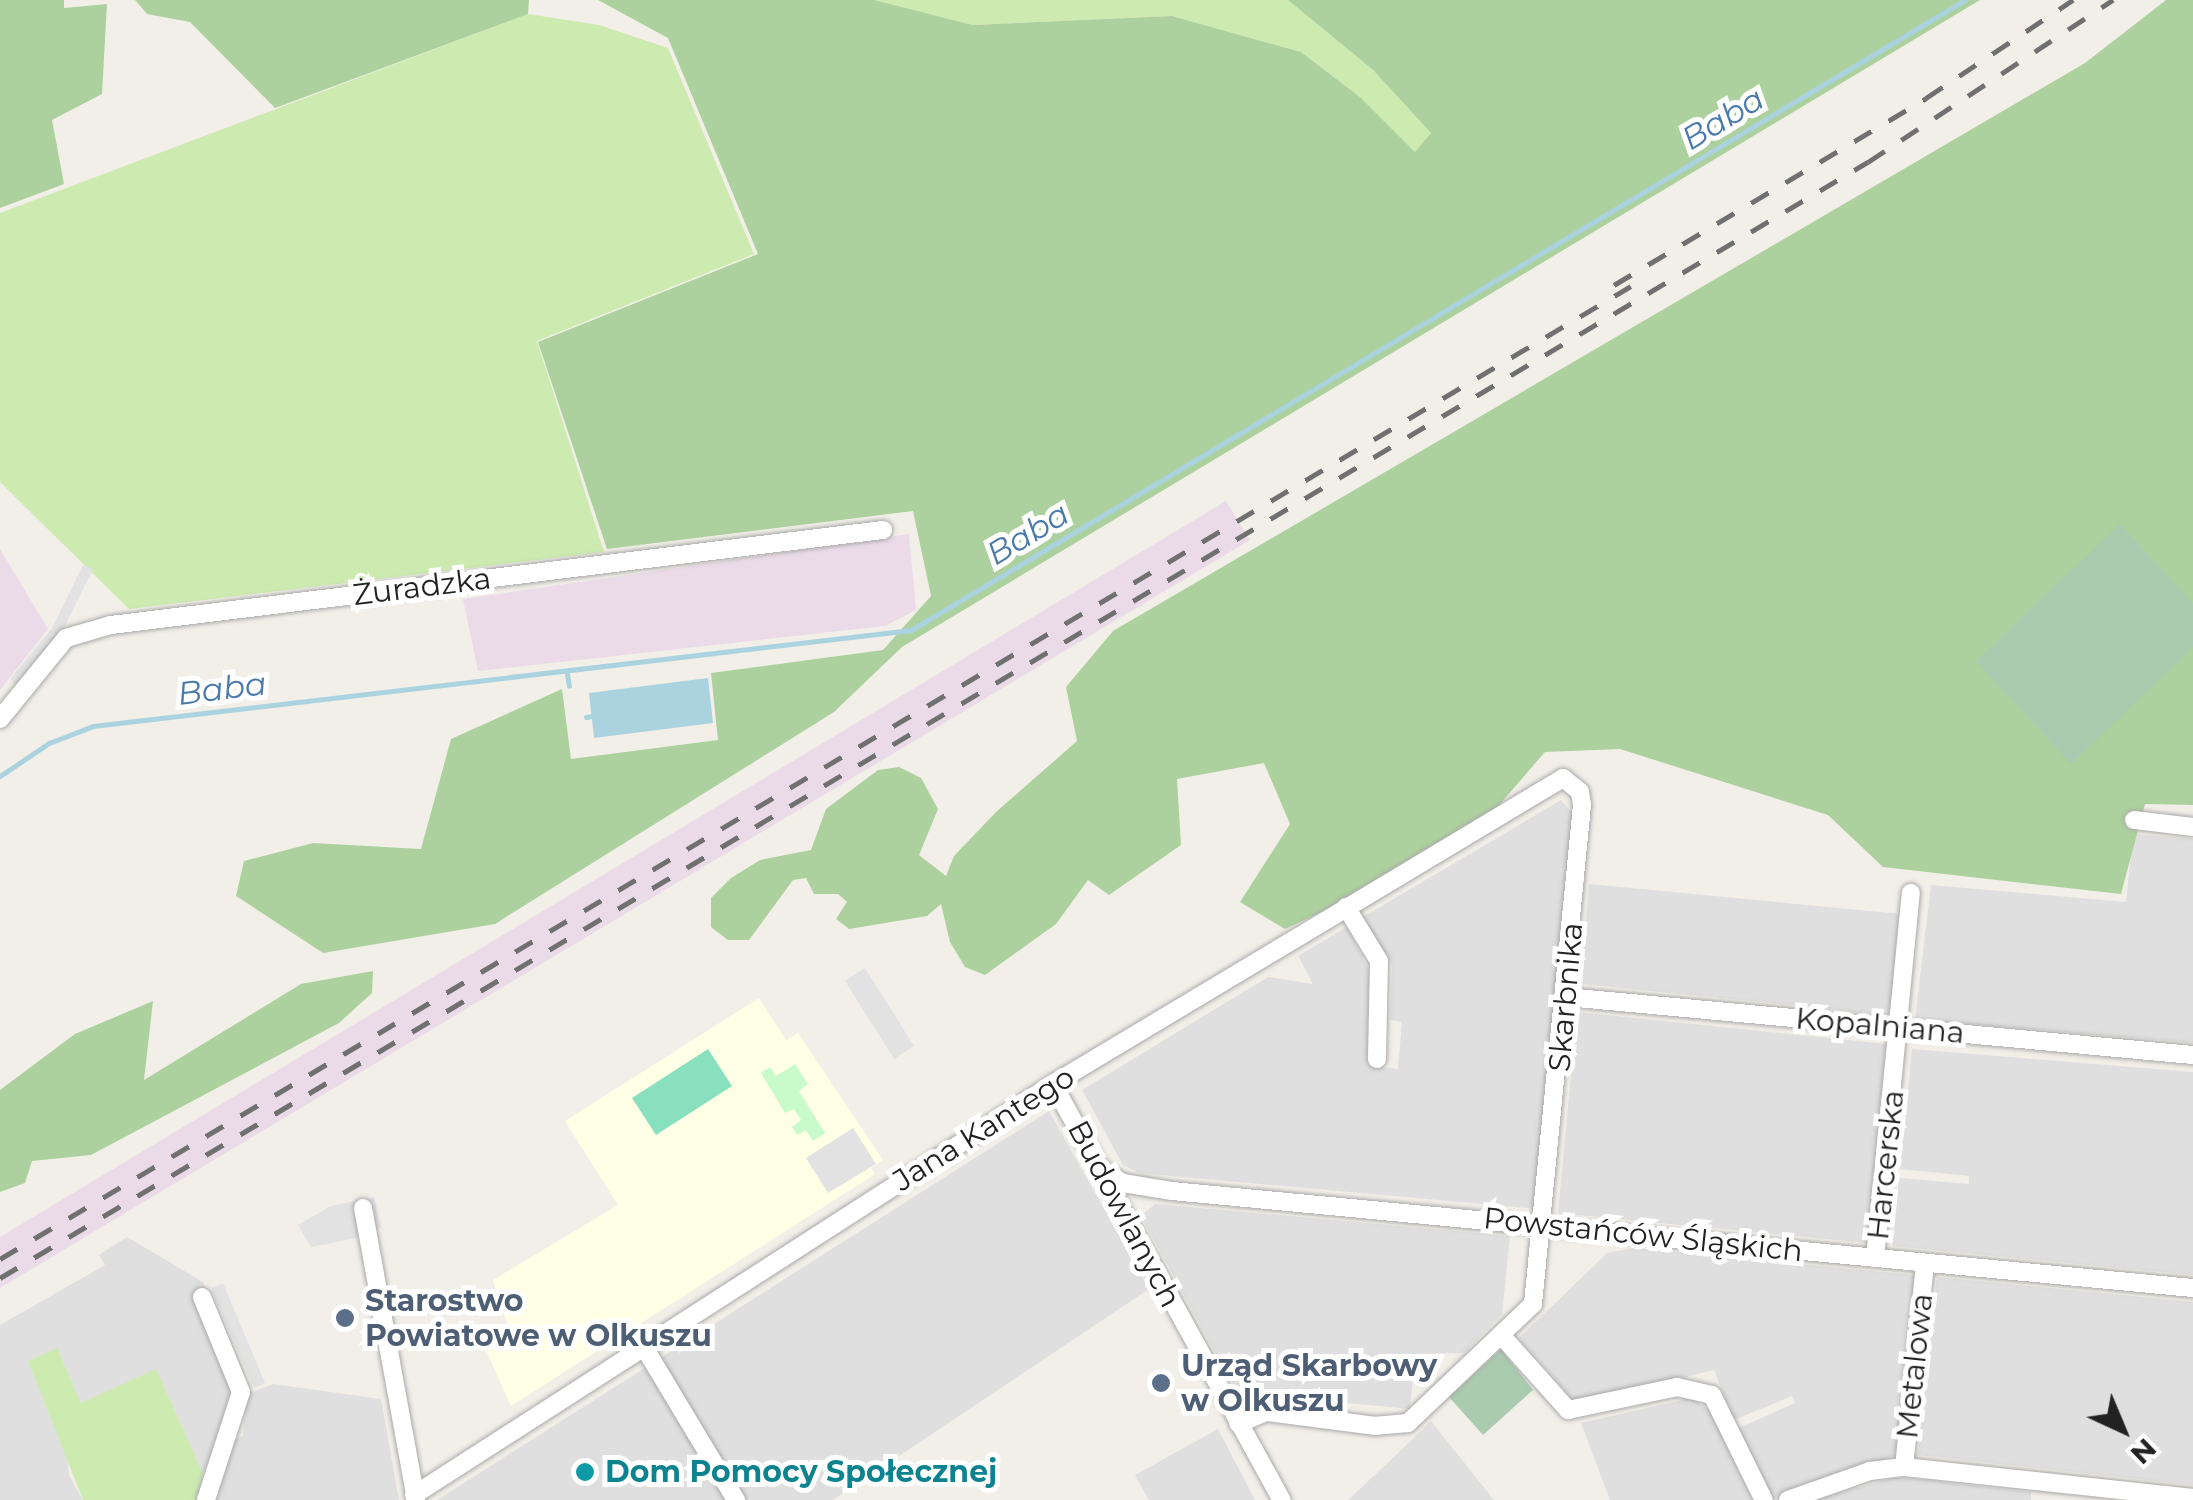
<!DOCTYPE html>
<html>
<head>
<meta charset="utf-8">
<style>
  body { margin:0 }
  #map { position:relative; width:2193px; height:1500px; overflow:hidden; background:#f2efe9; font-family:Montserrat,sans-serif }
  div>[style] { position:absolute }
  .residential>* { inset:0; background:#e0dfdf }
  .industrial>* { inset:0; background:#ebdbe8 }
  .education>* { inset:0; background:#ffffe5 }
  .grass>* { inset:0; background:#cdebb0 }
  .forest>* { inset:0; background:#add19e }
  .cemetery>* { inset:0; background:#aacbaf }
  .park>* { inset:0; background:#c8facc }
  .pitch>* { inset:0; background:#88e0be }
  .parking>* { inset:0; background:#e2e2e2 }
  .water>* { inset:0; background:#aad3df }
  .stream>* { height:5px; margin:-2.5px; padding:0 2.5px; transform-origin:2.5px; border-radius:2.5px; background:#aad3df }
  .roads { filter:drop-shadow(0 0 2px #a9a9a9) drop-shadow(0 0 2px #a9a9a9) }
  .street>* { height:18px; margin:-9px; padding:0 9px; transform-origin:9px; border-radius:9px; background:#fff }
  .rail>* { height:5px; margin-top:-2.5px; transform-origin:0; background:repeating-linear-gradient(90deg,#707070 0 20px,transparent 0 40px) }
  .dots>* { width:28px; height:28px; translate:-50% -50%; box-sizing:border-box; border:5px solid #fff; border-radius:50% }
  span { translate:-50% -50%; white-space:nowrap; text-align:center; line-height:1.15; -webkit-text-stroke:10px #fff; paint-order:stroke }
  .street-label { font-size:30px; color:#222 }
  .service-label { font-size:30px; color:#4e5e75; font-weight:700 }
  .left { translate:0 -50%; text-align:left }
  .culture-label { font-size:30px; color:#0d838f; font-weight:700 }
  .water-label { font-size:32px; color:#4a7aab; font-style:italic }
  .north { position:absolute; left:2073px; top:1380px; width:100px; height:100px; -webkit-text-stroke:8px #fff; paint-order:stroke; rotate:136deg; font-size:28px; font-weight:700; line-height:40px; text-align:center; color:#222 }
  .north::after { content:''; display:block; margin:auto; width:35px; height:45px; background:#222; clip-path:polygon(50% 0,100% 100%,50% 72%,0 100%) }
</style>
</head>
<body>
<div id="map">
  <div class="residential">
    <i style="clip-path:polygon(1561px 800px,1572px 813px,1537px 1209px,1139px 1173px,1123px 1165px,1082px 1090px,1268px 977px,1313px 984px,1298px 956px,1347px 927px,1371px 974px,1368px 1065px,1398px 1069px,1402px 1022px,1390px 1020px,1392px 964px,1363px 917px)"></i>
    <i style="clip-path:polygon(2133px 834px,2193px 839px,2193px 1043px,1915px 1019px,1931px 885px,2126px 902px)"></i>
    <i style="clip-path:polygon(1589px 884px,1901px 914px,1890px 1015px,1581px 984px)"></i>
    <i style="clip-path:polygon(1577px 1012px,1886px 1044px,1867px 1243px,1558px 1213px)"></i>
    <i style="clip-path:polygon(1912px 1049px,2193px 1072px,2193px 1275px,1892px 1246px,1899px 1178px,1969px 1184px,1969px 1176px,1900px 1169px)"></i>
    <i style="clip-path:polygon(1049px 1111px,1149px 1289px,833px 1500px,437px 1500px)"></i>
    <i style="clip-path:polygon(1155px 1204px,1510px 1236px,1502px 1314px,1464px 1353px,1415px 1354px,1410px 1409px,1237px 1392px,1141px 1216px)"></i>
    <i style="clip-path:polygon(127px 1237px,203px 1282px,208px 1295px,236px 1392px,203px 1473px,156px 1370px,81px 1404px,57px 1349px,69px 1475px,83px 1500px,0 1500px,0 1325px,105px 1265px,99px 1255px)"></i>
    <i style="clip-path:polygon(1633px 1248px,1915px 1275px,1896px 1455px,1772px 1499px,1739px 1428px,1795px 1403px,1792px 1396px,1734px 1420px,1714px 1370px,1570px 1406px,1563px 1388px,1519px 1338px,1607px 1253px)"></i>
    <i style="clip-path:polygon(1937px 1277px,2193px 1302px,2193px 1485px,1918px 1455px)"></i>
    <i style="clip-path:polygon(273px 1384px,381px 1399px,399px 1500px,212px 1500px,225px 1442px,243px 1436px,246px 1395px)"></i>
    <i style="clip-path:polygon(1691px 1398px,1712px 1412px,1752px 1500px,1610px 1500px,1581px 1423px)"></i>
    <i style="clip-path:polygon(1431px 1421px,1494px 1500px,1348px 1500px,1397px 1454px)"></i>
    <i style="clip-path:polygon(1218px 1429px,1255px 1500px,1149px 1500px,1135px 1475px)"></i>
    <i style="clip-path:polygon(1897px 1477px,2031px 1492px,2031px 1500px,1814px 1500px)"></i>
  </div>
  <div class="industrial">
    <i style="clip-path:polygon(1226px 501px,1250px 540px,0 1288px,0 1237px)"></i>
    <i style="clip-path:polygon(909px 534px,916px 610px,885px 626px,478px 671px,463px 599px)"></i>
    <i style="clip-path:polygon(0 549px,48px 629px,0 690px)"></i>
  </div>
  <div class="education">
    <i style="clip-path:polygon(759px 998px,786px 1040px,798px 1033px,883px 1160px,871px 1168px,875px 1174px,511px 1406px,486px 1350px,504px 1337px,507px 1323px,493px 1280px,618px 1205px,565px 1121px)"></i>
  </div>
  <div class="grass">
    <i style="clip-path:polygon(874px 0,1288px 0,1373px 70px,1432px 134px,1415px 152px,1360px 97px,1301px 52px,1172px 16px,973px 25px)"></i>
    <i style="clip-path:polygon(528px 14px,599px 25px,668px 48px,754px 254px,537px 341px,604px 552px,129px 609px,0 482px,0 213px)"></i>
    <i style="clip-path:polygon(57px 1348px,81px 1403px,156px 1369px,203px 1473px,198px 1500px,83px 1500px,28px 1361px)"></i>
  </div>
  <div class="forest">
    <i style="clip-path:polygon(0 0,64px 0,64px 8px,107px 4px,102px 94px,52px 120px,64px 184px,0 208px)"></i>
    <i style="clip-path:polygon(135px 0,529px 0,528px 14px,275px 108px,190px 22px,147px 14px)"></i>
    <i style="clip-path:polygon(598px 0,874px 0,973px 25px,1172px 16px,1301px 52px,1360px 97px,1415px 152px,1431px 133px,1373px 70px,1288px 0,1980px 0,902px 647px,834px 712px,495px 924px,323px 953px,236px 896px,244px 861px,313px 843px,421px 849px,451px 739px,562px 689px,571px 759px,718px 740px,711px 673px,883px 650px,931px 596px,913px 511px,607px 549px,538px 342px,758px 254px,668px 38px)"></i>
    <i style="clip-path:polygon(2166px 0,2193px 0,2193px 805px,2145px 804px,2121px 894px,1883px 867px,1828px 815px,1620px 749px,1545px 752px,1494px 811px,1356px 896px,1285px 929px,1240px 902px,1290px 824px,1264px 763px,1177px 779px,1181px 845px,1109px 895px,1088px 880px,1056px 924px,985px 975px,965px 967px,950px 942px,941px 904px,927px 916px,849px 929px,836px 919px,847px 902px,838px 894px,814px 894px,806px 878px,793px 880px,749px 940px,728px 940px,711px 927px,711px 898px,731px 878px,760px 860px,811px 850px,826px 809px,878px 770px,899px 767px,921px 778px,938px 809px,919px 855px,946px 876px,954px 856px,996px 812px,1077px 741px,1066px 687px,1113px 631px,2085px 63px)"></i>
    <i style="clip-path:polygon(373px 971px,372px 993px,339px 1023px,91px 1155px,32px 1161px,25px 1183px,0 1192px,0 1090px,75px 1034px,153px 1001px,144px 1080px,301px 984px)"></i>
  </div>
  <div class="cemetery">
    <i style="clip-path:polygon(2120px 524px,2193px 604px,2193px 647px,2071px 764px,1976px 661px)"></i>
    <i style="clip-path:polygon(1501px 1349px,1533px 1390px,1483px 1435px,1449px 1397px)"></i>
  </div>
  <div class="park">
    <i style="clip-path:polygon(795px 1064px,808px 1084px,799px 1091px,825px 1133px,813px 1141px,806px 1130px,797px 1135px,792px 1127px,801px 1120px,794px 1109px,785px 1113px,761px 1073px,770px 1067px,776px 1076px)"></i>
  </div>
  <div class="pitch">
    <i style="clip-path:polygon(708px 1049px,732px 1086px,656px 1135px,632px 1098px)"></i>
  </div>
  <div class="parking">
    <i style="clip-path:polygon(83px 565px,93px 569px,61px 634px,17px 686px,10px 679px,52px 628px)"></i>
    <i style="clip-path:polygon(865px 968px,914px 1046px,894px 1059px,845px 981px)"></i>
    <i style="clip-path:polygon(853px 1128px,876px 1164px,828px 1193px,806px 1158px)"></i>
    <i style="clip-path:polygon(374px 1197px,381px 1227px,367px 1236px,311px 1247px,298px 1225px,331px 1206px)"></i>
    <i style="clip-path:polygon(223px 1283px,265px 1383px,254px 1388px,211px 1288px)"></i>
  </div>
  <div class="water">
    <i style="clip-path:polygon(708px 678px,713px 723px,594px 738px,589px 693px)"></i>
  </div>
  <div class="stream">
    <i style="left:567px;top:674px;width:12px;rotate:81deg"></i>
    <i style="left:586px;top:717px;width:6px;rotate:-9deg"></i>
    <i style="left:0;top:776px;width:59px;rotate:-34deg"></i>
    <i style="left:49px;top:743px;width:47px;rotate:-21.1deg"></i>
    <i style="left:93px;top:726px;width:824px;rotate:-6.69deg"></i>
    <i style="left:911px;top:630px;width:1228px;rotate:-30.87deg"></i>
  </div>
  <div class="roads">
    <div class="street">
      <i style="left:0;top:719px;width:104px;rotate:-50.8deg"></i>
      <i style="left:66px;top:638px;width:47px;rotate:-16.1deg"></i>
      <i style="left:111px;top:625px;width:778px;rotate:-7.02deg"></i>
      <i style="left:2134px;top:820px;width:59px;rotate:6.8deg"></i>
      <i style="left:1346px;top:907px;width:63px;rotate:58.6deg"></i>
      <i style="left:1379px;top:961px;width:98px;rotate:91.2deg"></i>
      <i style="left:1566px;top:997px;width:630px;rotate:5.29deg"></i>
      <i style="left:1053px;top:1084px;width:475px;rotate:61.2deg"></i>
      <i style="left:1098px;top:1167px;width:30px;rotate:33deg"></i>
      <i style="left:1123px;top:1183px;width:50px;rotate:9.3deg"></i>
      <i style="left:1172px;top:1191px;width:1026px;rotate:5.43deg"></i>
      <i style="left:363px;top:1208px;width:297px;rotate:79.7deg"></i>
      <i style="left:1875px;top:1258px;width:367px;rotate:-84.4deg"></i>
      <i style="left:202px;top:1297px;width:103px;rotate:67.7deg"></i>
      <i style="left:241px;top:1392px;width:114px;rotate:108deg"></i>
      <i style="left:1501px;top:1335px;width:101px;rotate:48.2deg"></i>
      <i style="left:1568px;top:1410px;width:111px;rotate:-11.9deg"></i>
      <i style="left:1677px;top:1387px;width:36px;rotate:13deg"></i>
      <i style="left:1712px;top:1395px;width:117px;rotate:63.7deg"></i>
      <i style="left:644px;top:1347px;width:179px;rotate:59deg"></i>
      <i style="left:1904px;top:1467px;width:203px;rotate:-84.1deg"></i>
      <i style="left:414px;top:1495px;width:760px;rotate:-32.75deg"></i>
      <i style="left:1053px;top:1084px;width:595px;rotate:-30.96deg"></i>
      <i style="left:1563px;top:778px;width:22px;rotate:39deg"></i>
      <i style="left:1580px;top:792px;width:13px;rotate:81deg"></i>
      <i style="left:1582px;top:805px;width:501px;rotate:95.61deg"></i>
      <i style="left:1533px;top:1304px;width:173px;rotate:136.4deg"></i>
      <i style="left:1408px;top:1423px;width:32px;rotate:175deg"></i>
      <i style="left:1376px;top:1426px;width:111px;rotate:-172.7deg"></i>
      <i style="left:1266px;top:1412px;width:30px;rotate:157deg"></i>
      <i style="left:1788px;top:1500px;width:87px;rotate:-19.5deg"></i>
      <i style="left:1870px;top:1471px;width:34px;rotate:-7deg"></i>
      <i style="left:1904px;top:1467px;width:291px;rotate:6.1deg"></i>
    </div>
  </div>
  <div class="rail">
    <i style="left:1614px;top:285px;width:364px;rotate:-30.9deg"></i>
    <i style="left:1926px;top:98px;width:177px;rotate:-33.7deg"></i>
    <i style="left:0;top:1259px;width:1899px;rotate:-30.82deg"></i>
    <i style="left:0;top:1278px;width:2176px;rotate:-30.86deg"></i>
    <i style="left:1868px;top:162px;width:294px;rotate:-33.5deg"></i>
  </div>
  <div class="dots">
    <i style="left:345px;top:1318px;background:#5c6f8a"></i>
    <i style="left:1161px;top:1383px;background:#5c6f8a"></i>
    <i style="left:585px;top:1472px;background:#0f9aa8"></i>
  </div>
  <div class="street-label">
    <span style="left:422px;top:587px;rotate:-7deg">Żuradzka</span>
    <span style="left:1566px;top:997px;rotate:-85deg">Skarbnika</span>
    <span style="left:1880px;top:1026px;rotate:5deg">Kopalniana</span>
    <span style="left:984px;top:1129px;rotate:-32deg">Jana Kantego</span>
    <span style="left:1886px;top:1165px;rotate:-84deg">Harcerska</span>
    <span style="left:1124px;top:1214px;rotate:62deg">Budowlanych</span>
    <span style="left:1643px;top:1235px;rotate:6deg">Powstańców Śląskich</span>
    <span style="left:1915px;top:1366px;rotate:-84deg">Metalowa</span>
  </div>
  <div class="service-label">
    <span class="left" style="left:365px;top:1318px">Starostwo<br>Powiatowe w Olkuszu</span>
    <span class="left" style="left:1181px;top:1383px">Urząd Skarbowy<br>w Olkuszu</span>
  </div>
  <div class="culture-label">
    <span class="left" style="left:605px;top:1472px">Dom Pomocy Społecznej</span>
  </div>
  <div class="water-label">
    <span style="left:1723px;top:119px;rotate:-31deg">Baba</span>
    <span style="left:1028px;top:534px;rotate:-31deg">Baba</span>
    <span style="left:222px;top:689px;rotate:-7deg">Baba</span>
  </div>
  <div class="north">N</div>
</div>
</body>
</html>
